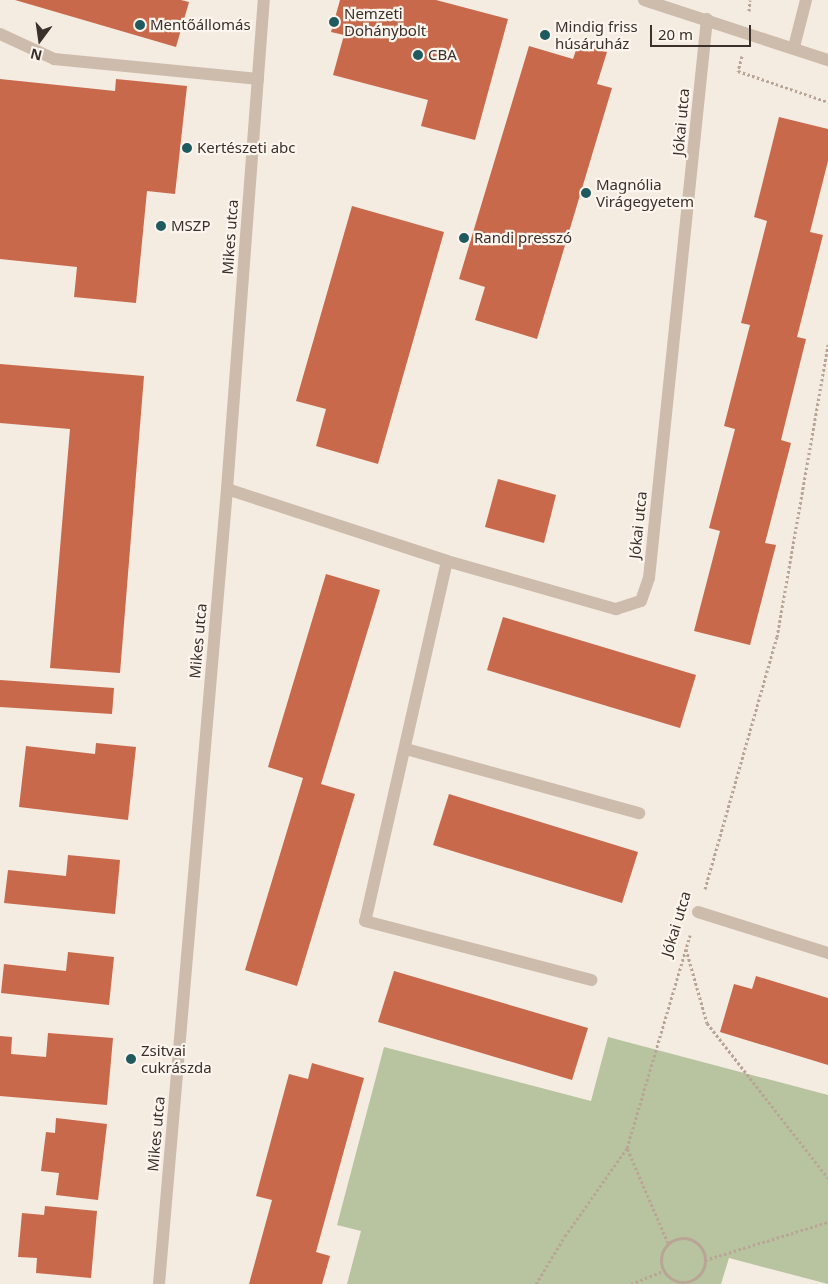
<!DOCTYPE html>
<html>
<head>
<meta charset="utf-8">
<style>
  body { margin:0 }
  #map { position:relative; width:828px; height:1284px; overflow:hidden; background:#f4ebe1; font-family:"Noto Sans",sans-serif }
  div>[style] { position:absolute }
  .green>* { inset:0; background:#b8c4a0 }
  .building>* { inset:0; background:#c8694b }
  .path>* { height:3px; margin-top:-1.5px; transform-origin:0; background:repeating-linear-gradient(90deg,#b9a596 0 2.5px,transparent 0 5px) }
  .path>.ring { margin:-1.5px; padding:0; box-sizing:content-box; background:none; border:3px solid #b9a596; border-radius:50% }
  .service>* { height:12px; margin:-6px; padding:0 6px; transform-origin:6px; border-radius:6px; background:#cdbbac }
  .minor>* { height:12px; margin:-6px; padding:0 6px; transform-origin:6px; border-radius:6px; background:#cdbbac }
  .dots>* { width:14px; height:14px; translate:-50% -50%; box-sizing:border-box; border:2px solid #fbf5ee; border-radius:50% }
  span { translate:-50% -50%; white-space:nowrap; text-align:center; line-height:1.15; -webkit-text-stroke:4.5px #fbf5ee; paint-order:stroke }
  .poi-label { font-size:15px; color:#3b302b }
  .left { translate:0 -50%; text-align:left }
  .street-label { font-size:15px; color:#3b302b }
  .north { position:absolute; left:15px; top:15px; width:50px; height:50px; -webkit-text-stroke:4px #fbf5ee; paint-order:stroke; rotate:194deg; font-size:14px; font-weight:700; line-height:20px; text-align:center; color:#3b302b }
  .north::after { content:''; display:block; margin:auto; width:18px; height:22px; background:#3b302b; clip-path:polygon(50% 0,100% 100%,50% 72%,0 100%) }
  .scale { position:absolute; left:650px; top:25px; width:101px; height:22px; box-sizing:border-box; border:2px solid #3b302b; border-top:0; padding-left:6px; font-size:15px; line-height:18px; white-space:nowrap; color:#3b302b; -webkit-text-stroke:4px #fbf5ee; paint-order:stroke }
</style>
</head>
<body>
<div id="map">
  <div class="green">
    <i style="clip-path:polygon(608px 1037px,828px 1095px,828px 1284px,729px 1258px,721px 1284px,347px 1284px,361px 1231px,337px 1225px,384px 1047px,591px 1101px)"></i>
  </div>
  <div class="building">
    <i style="clip-path:polygon(15px 0,181px 0,189px 2px,176px 47px)"></i>
    <i style="clip-path:polygon(340px 0,436px 0,508px 19px,475px 140px,421px 126px,428px 100px,333px 75px,344px 35px,331px 32px)"></i>
    <i style="clip-path:polygon(578px 44px,607px 52px,597px 84px,612px 88px,537px 339px,475px 320px,485px 287px,459px 279px,529px 46px,573px 59px)"></i>
    <i style="clip-path:polygon(0 79px,115px 91px,116px 79px,187px 86px,175px 194px,147px 191px,136px 303px,74px 297px,77px 267px,0 259px)"></i>
    <i style="clip-path:polygon(779px 117px,828px 129px,828px 161px,810px 232px,823px 235px,797px 337px,806px 339px,781px 440px,791px 443px,765px 543px,776px 545px,750px 645px,694px 631px,720px 531px,709px 528px,735px 429px,724px 426px,750px 325px,741px 323px,767px 221px,754px 217px)"></i>
    <i style="clip-path:polygon(352px 206px,444px 232px,378px 464px,316px 446px,326px 409px,296px 401px)"></i>
    <i style="clip-path:polygon(0 364px,144px 376px,120px 673px,50px 668px,70px 429px,0 423px)"></i>
    <i style="clip-path:polygon(498px 479px,556px 495px,544px 543px,485px 527px)"></i>
    <i style="clip-path:polygon(326px 574px,380px 590px,321px 784px,355px 794px,297px 986px,245px 970px,303px 778px,268px 767px)"></i>
    <i style="clip-path:polygon(503px 617px,696px 675px,680px 728px,487px 670px)"></i>
    <i style="clip-path:polygon(0 680px,114px 688px,112px 714px,0 707px)"></i>
    <i style="clip-path:polygon(96px 743px,136px 747px,128px 820px,19px 807px,26px 746px,95px 754px)"></i>
    <i style="clip-path:polygon(449px 794px,638px 852px,622px 903px,433px 845px)"></i>
    <i style="clip-path:polygon(68px 855px,120px 860px,115px 914px,4px 903px,8px 870px,66px 876px)"></i>
    <i style="clip-path:polygon(68px 952px,114px 957px,109px 1005px,1px 993px,4px 964px,66px 971px)"></i>
    <i style="clip-path:polygon(394px 971px,588px 1028px,572px 1080px,378px 1022px)"></i>
    <i style="clip-path:polygon(756px 976px,828px 998px,828px 1065px,720px 1032px,734px 984px,752px 989px)"></i>
    <i style="clip-path:polygon(48px 1033px,113px 1038px,107px 1105px,0 1096px,0 1036px,12px 1037px,11px 1054px,46px 1057px)"></i>
    <i style="clip-path:polygon(312px 1063px,364px 1078px,316px 1252px,330px 1256px,322px 1284px,249px 1284px,272px 1200px,256px 1196px,289px 1074px,308px 1079px)"></i>
    <i style="clip-path:polygon(56px 1118px,107px 1124px,98px 1200px,56px 1195px,59px 1173px,41px 1171px,46px 1132px,55px 1133px)"></i>
    <i style="clip-path:polygon(45px 1206px,97px 1211px,91px 1278px,36px 1273px,37px 1258px,18px 1257px,22px 1213px,44px 1215px)"></i>
  </div>
  <div class="path">
    <i style="left:749px;top:11px;width:11px;rotate:-85deg"></i>
    <i style="left:742px;top:56px;width:16px;rotate:105deg"></i>
    <i style="left:738px;top:71px;width:95px;rotate:19deg"></i>
    <i style="left:705px;top:889px;width:262px;rotate:-74.1deg"></i>
    <i style="left:777px;top:637px;width:297px;rotate:-80.1deg"></i>
    <i style="left:686px;top:949px;width:77px;rotate:74.2deg"></i>
    <i style="left:707px;top:1023px;width:197px;rotate:52deg"></i>
    <i class="ring" style="left:661px;top:1238px;width:41px;height:41px"></i>
    <i style="left:668px;top:1243px;width:103px;rotate:-113.3deg"></i>
    <i style="left:627px;top:1148px;width:222px;rotate:-73.5deg"></i>
    <i style="left:705px;top:1260px;width:129px;rotate:-17.2deg"></i>
    <i style="left:536px;top:1284px;width:56px;rotate:-58.9deg"></i>
    <i style="left:565px;top:1236px;width:108px;rotate:-54.8deg"></i>
    <i style="left:631px;top:1284px;width:35px;rotate:-22deg"></i>
  </div>
  <div class="service">
    <i style="left:0;top:34px;width:60px;rotate:24.8deg"></i>
    <i style="left:54px;top:59px;width:205px;rotate:5.6deg"></i>
    <i style="left:447px;top:561px;width:369px;rotate:102.8deg"></i>
    <i style="left:365px;top:921px;width:234px;rotate:14.6deg"></i>
    <i style="left:406px;top:749px;width:242px;rotate:15.4deg"></i>
  </div>
  <div class="minor">
    <i style="left:644px;top:0;width:194px;rotate:18.1deg"></i>
    <i style="left:794px;top:47px;width:49px;rotate:-75.7deg"></i>
    <i style="left:227px;top:489px;width:231px;rotate:18.1deg"></i>
    <i style="left:447px;top:561px;width:176px;rotate:15.9deg"></i>
    <i style="left:616px;top:609px;width:26px;rotate:-18deg"></i>
    <i style="left:641px;top:601px;width:24px;rotate:-71deg"></i>
    <i style="left:649px;top:578px;width:562px;rotate:-84.08deg"></i>
    <i style="left:698px;top:912px;width:136px;rotate:17.5deg"></i>
    <i style="left:159px;top:1284px;width:798px;rotate:-85.11deg"></i>
    <i style="left:227px;top:489px;width:490px;rotate:-85.7deg"></i>
  </div>
  <div class="dots">
    <i style="left:334px;top:22px;background:#1f5a5e"></i>
    <i style="left:140px;top:25px;background:#1f5a5e"></i>
    <i style="left:545px;top:35px;background:#1f5a5e"></i>
    <i style="left:418px;top:55px;background:#1f5a5e"></i>
    <i style="left:187px;top:148px;background:#1f5a5e"></i>
    <i style="left:586px;top:193px;background:#1f5a5e"></i>
    <i style="left:161px;top:226px;background:#1f5a5e"></i>
    <i style="left:464px;top:238px;background:#1f5a5e"></i>
    <i style="left:131px;top:1059px;background:#1f5a5e"></i>
  </div>
  <div class="poi-label">
    <span class="left" style="left:344px;top:22px">Nemzeti<br>Dohánybolt</span>
    <span class="left" style="left:150px;top:25px">Mentőállomás</span>
    <span class="left" style="left:555px;top:35px">Mindig friss<br>húsáruház</span>
    <span class="left" style="left:428px;top:55px">CBA</span>
    <span class="left" style="left:197px;top:148px">Kertészeti abc</span>
    <span class="left" style="left:596px;top:193px">Magnólia<br>Virágegyetem</span>
    <span class="left" style="left:171px;top:226px">MSZP</span>
    <span class="left" style="left:474px;top:238px">Randi presszó</span>
    <span class="left" style="left:141px;top:1059px">Zsitvai<br>cukrászda</span>
  </div>
  <div class="street-label">
    <span style="left:681px;top:122px;rotate:-85deg">Jókai utca</span>
    <span style="left:230px;top:237px;rotate:-86deg">Mikes utca</span>
    <span style="left:638px;top:525px;rotate:-84deg">Jókai utca</span>
    <span style="left:198px;top:641px;rotate:-85deg">Mikes utca</span>
    <span style="left:676px;top:924px;rotate:-73deg">Jókai utca</span>
    <span style="left:156px;top:1134px;rotate:-85deg">Mikes utca</span>
  </div>
  <div class="north">N</div>
  <div class="scale">20 m</div>
</div>
</body>
</html>
